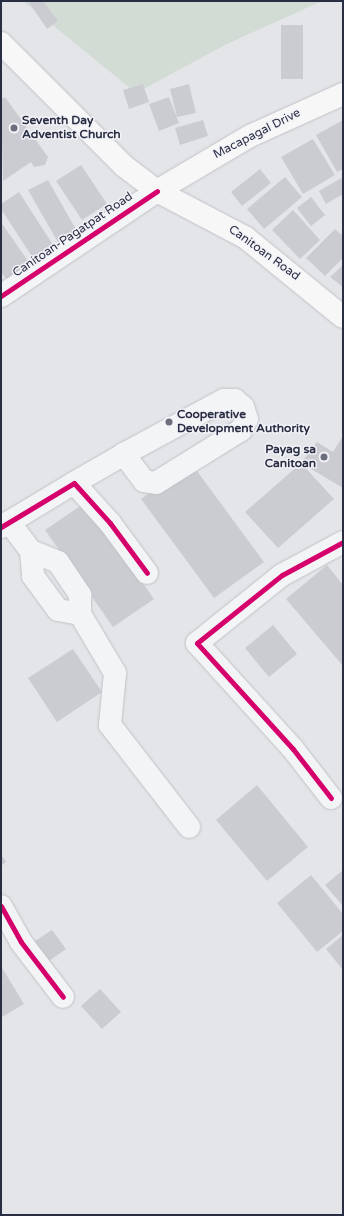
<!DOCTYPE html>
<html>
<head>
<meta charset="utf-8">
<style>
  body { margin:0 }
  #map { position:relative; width:344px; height:1216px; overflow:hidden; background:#e4e5e9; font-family:"Varela Round",sans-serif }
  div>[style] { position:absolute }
  .green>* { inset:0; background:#d2dcd5 }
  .building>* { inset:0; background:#cbccd1 }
  .roads { filter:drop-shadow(0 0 1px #c1c2c7) drop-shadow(0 0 1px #c1c2c7) }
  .minor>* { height:22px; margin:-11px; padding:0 11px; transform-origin:11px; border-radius:11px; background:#f3f4f6 }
  .major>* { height:22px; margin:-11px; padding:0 11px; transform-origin:11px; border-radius:11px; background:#f7f7f7 }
  .cycleway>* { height:5px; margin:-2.5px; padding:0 2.5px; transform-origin:2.5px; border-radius:2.5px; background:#d6006c }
  .dots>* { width:11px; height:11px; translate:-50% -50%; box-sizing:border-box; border:2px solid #f2f3f8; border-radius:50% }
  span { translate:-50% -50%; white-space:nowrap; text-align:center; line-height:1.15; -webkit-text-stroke:3px #f2f3f8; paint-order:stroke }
  .poi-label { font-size:12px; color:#2a2e43; font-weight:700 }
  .left { translate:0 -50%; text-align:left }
  .right { translate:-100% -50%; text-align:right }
  .street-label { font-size:12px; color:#2a2e43 }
  .frame { position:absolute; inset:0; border:2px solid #2a2e43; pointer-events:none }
</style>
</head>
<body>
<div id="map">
  <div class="green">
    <i style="clip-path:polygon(23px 1px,322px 1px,227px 44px,136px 93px)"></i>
  </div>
  <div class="building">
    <i style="clip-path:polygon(28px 1px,43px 1px,58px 21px,47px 29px)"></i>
    <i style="clip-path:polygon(281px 25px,303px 25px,303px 79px,281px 79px)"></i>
    <i style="clip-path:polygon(143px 84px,149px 102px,129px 109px,123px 90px)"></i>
    <i style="clip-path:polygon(189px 84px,196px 113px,177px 117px,170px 89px)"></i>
    <i style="clip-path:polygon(5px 97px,48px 157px,45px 165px,34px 167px,31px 162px,3px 181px,1px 99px)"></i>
    <i style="clip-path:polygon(169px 97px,179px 123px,159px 131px,149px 104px)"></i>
    <i style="clip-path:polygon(203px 120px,208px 136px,180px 145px,175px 128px)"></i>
    <i style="clip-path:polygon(343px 120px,343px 169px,337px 172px,316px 135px)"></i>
    <i style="clip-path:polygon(313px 139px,335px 175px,303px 194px,281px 157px)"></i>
    <i style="clip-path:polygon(81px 165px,107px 204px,82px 220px,56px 181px)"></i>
    <i style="clip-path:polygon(260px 169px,271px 183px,242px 206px,231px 192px)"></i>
    <i style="clip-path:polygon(285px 177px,302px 197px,264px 229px,247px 209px)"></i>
    <i style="clip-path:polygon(343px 177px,343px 194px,326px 204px,319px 191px)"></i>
    <i style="clip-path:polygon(48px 180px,78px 233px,59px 244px,28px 190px)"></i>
    <i style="clip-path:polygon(19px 192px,55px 248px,35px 261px,1px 209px,1px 204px)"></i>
    <i style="clip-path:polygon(311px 197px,325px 215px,311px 226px,297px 208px)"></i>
    <i style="clip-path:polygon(293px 210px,320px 240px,300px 259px,272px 230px)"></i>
    <i style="clip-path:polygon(1px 222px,30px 264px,7px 280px,1px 272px)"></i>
    <i style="clip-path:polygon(335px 229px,343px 236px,343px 258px,325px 276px,306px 258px)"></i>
    <i style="clip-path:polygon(343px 265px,343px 287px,330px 277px)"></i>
    <i style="clip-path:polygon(343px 436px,343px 488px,301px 463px,317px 442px,333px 452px)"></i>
    <i style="clip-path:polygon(191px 463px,264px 562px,214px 598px,141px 499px)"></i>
    <i style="clip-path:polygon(301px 463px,334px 499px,278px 548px,245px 512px)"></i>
    <i style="clip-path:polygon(86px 502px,154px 599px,113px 627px,45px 530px)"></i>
    <i style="clip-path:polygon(327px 565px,343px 585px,343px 666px,286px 599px)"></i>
    <i style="clip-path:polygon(273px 625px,297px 654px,269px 677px,245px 648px)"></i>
    <i style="clip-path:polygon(73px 649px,102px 692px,57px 722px,28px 678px)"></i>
    <i style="clip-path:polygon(257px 785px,308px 847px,267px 881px,216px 820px)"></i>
    <i style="clip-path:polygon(1px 854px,6px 862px,1px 866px)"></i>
    <i style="clip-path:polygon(343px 870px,343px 906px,325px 885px)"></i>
    <i style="clip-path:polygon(311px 875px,343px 914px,343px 931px,317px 952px,277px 903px)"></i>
    <i style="clip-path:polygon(52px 930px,66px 949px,43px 965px,29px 945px)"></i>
    <i style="clip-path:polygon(343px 935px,343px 970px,326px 949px)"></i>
    <i style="clip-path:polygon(1px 966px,24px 1004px,2px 1017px,1px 1015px)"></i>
    <i style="clip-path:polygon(100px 989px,121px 1012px,102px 1029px,81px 1006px)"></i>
  </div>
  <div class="roads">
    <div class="minor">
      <i style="left:1px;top:296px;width:188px;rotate:-33.9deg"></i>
      <i style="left:74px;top:483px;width:58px;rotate:-30.1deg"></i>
      <i style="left:124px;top:454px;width:114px;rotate:-28.4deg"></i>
      <i style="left:224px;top:400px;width:11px"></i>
      <i style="left:235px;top:400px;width:11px;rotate:41deg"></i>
      <i style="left:243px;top:407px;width:13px;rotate:72deg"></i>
      <i style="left:247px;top:419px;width:13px;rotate:119deg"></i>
      <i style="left:241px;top:430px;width:100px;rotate:148.1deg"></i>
      <i style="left:156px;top:483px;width:12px;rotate:-171deg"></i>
      <i style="left:144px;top:481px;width:34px;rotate:-127deg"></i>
      <i style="left:9px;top:522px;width:36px;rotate:53deg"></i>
      <i style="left:31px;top:551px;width:25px;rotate:85deg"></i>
      <i style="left:33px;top:576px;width:42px;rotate:53.7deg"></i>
      <i style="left:58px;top:610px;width:22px;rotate:10deg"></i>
      <i style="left:1px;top:527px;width:85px;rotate:-31.1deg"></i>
      <i style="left:74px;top:483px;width:54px;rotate:48deg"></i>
      <i style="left:110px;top:523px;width:62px;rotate:53.5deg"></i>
      <i style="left:31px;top:551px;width:29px;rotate:22deg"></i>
      <i style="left:58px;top:562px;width:40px;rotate:56deg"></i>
      <i style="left:80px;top:595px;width:19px;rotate:90deg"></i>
      <i style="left:80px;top:614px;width:69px;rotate:59.3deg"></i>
      <i style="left:115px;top:673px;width:52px;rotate:95.5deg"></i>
      <i style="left:110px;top:725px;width:129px;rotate:52.2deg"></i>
      <i style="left:331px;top:798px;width:62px;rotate:-127.8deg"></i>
      <i style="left:293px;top:749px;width:143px;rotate:-132.2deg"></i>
      <i style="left:197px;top:643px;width:109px;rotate:-38.7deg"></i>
      <i style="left:282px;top:575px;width:69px;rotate:-28.4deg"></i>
      <i style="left:1px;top:906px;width:41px;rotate:60.9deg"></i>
      <i style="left:21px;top:942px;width:69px;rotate:52.6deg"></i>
    </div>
    <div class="major">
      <i style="left:1px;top:43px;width:174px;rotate:45deg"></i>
      <i style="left:124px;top:166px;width:41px;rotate:37.1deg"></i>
      <i style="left:157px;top:191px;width:101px;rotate:27.8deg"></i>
      <i style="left:246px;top:238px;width:125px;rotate:39.2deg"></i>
      <i style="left:157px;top:191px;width:108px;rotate:-30.6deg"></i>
      <i style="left:250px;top:136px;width:102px;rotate:-24.3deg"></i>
    </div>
  </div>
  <div class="cycleway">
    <i style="left:1px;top:296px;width:188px;rotate:-33.9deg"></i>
    <i style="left:1px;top:527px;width:85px;rotate:-31.1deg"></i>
    <i style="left:74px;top:483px;width:54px;rotate:48deg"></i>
    <i style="left:110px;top:523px;width:62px;rotate:53.5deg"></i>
    <i style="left:331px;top:798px;width:62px;rotate:-127.8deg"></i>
    <i style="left:293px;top:749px;width:143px;rotate:-132.2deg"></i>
    <i style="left:197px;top:643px;width:109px;rotate:-38.7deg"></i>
    <i style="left:282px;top:575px;width:69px;rotate:-28.4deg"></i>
    <i style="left:1px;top:906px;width:41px;rotate:60.9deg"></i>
    <i style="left:21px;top:942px;width:69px;rotate:52.6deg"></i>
  </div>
  <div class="dots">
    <i style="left:14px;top:128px;background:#6b6e7d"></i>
    <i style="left:169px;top:422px;background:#6b6e7d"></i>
    <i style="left:324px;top:457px;background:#6b6e7d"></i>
  </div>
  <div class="poi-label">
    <span class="left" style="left:22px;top:128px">Seventh Day<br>Adventist Church</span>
    <span class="left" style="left:177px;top:422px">Cooperative<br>Development Authority</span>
    <span class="right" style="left:316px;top:457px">Payag sa<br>Canitoan</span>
  </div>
  <div class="street-label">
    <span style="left:257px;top:134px;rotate:-27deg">Macapagal Drive</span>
    <span style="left:73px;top:235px;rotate:-34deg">Canitoan-Pagatpat Road</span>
    <span style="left:264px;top:253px;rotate:36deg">Canitoan Road</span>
  </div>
  <div class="frame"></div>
</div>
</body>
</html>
